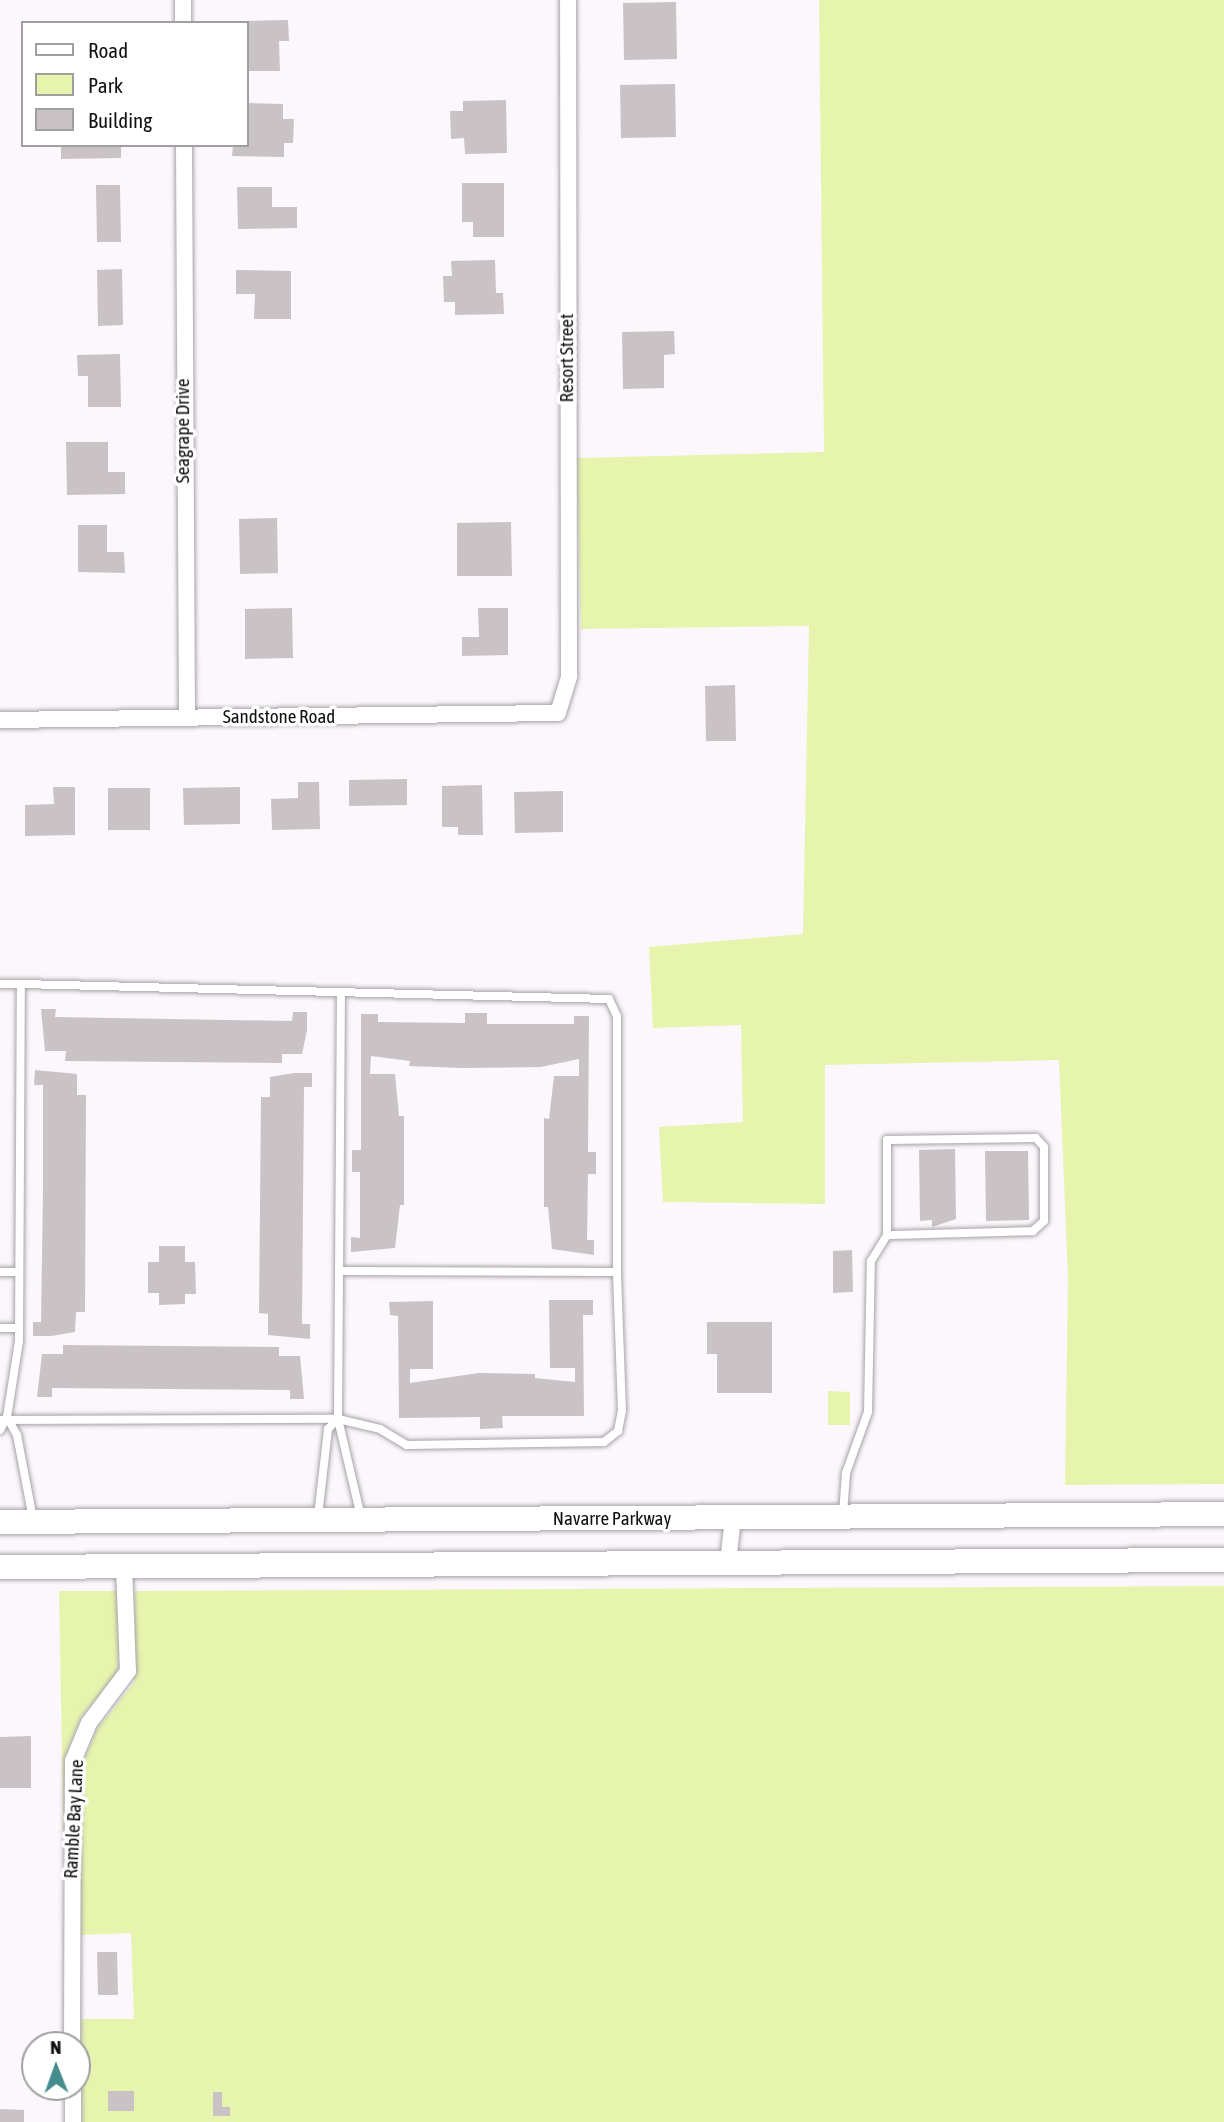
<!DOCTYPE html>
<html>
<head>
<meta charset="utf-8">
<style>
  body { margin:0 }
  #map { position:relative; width:1224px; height:2122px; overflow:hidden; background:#fcf7fc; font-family:"Asap Condensed",sans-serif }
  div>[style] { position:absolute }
  .green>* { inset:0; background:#e6f4ae }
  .building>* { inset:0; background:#c9c3c6 }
  .roads { filter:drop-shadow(0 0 2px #a6a2a7) drop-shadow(0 0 2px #a6a2a7) }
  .service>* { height:8px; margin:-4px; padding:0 4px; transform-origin:4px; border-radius:4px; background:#fff }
  .minor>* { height:16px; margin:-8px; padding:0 8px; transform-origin:8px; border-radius:8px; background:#fff }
  .trunk>* { height:24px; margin:-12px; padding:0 12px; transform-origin:12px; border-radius:12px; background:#fff }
  span { translate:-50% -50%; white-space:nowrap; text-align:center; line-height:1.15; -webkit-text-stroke:7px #fff; paint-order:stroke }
  .street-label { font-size:19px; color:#110f11 }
  .legend { position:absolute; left:21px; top:21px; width:228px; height:126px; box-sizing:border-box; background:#fff; border:2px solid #a09fa0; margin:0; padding:9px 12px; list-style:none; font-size:21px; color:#110f11 }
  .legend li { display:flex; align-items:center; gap:14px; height:35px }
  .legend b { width:35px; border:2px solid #a09fa0 }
  .north { position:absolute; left:21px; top:2031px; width:70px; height:70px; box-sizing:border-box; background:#fff; border:2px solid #a09fa0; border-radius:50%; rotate:359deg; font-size:19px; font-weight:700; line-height:28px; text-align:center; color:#110f11 }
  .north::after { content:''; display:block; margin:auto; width:24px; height:32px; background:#458d8e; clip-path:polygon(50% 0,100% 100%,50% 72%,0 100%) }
</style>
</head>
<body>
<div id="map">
  <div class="green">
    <i style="clip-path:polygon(819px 0,1224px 0,1224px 1484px,1065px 1485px,1068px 1278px,1059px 1060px,825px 1065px,825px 1204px,663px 1202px,659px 1127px,743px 1122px,741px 1025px,653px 1028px,649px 947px,803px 934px,809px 626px,581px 629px,577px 458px,824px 452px)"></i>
    <i style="clip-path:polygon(828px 1391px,850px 1392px,850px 1425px,828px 1425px)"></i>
    <i style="clip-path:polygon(1224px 1586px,1224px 2122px,82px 2122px,81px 2019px,134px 2019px,131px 1933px,81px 1935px,78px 1901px,83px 1764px,97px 1729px,134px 1683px,135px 1591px)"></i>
    <i style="clip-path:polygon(59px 1591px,117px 1591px,120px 1622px,118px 1674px,82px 1716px,65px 1756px,64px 1869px)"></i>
  </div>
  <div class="building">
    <i style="clip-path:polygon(676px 2px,677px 59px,624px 60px,623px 3px)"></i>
    <i style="clip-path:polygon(288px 20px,289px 41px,279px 41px,280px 71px,247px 71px,247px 21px)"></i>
    <i style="clip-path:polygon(675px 84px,676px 137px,621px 138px,620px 85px)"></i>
    <i style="clip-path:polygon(506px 100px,507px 153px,465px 154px,464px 138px,451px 139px,450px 111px,463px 111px,463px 101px)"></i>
    <i style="clip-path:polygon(247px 103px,283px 104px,283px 119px,294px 119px,293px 143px,284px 143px,284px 157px,232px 156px,233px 145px,247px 145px)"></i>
    <i style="clip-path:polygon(61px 145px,121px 145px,121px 158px,61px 159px)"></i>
    <i style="clip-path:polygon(462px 183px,504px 183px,504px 237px,473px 237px,473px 222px,462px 222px)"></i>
    <i style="clip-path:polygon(96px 185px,120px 185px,121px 242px,97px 242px)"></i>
    <i style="clip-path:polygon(237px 187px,272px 187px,272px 207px,297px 207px,297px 228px,238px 229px)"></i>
    <i style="clip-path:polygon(495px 260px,496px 293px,503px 293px,504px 314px,455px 315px,455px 302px,444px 302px,443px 276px,452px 276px,451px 261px)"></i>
    <i style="clip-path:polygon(122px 269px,123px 325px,98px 326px,97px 270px)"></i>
    <i style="clip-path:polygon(236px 270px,291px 271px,291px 319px,254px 319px,255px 294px,236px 294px)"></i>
    <i style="clip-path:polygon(674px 331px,675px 354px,664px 355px,664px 388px,623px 389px,622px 332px)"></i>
    <i style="clip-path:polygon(120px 354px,121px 407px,88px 407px,88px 376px,78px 376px,77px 355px)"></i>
    <i style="clip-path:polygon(66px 442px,108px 442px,108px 472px,125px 472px,125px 494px,67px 495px)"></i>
    <i style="clip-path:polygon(277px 518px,278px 573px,240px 574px,239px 519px)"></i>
    <i style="clip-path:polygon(511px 522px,512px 576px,457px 576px,457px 523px)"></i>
    <i style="clip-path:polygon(78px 525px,107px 525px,107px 552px,124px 552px,125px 573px,78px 572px)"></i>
    <i style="clip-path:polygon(292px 608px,293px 658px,245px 659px,245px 609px)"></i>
    <i style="clip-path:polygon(478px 608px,508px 608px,508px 655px,462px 656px,462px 637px,479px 637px)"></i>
    <i style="clip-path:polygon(735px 685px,736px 741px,706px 741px,705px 686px)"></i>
    <i style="clip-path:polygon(407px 779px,407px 805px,349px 806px,349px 780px)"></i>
    <i style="clip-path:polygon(298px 782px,319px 782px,320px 829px,272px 830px,271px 799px,298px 798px)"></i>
    <i style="clip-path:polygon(482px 785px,483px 835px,458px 835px,458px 827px,442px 827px,442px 786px)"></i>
    <i style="clip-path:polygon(53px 787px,75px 787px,75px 835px,25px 836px,25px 805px,54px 804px)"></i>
    <i style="clip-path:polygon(240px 787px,240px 824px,184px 825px,183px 788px)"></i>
    <i style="clip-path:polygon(108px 788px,150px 788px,150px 830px,108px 830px)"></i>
    <i style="clip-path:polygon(563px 791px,563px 832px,515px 833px,514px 792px)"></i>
    <i style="clip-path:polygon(41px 1009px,56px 1009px,55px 1017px,292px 1021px,293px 1012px,307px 1012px,307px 1030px,302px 1054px,282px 1054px,282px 1063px,65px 1061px,66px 1051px,45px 1051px)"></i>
    <i style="clip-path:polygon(465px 1013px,487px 1013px,487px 1024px,574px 1024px,574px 1016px,589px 1016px,588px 1152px,596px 1152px,596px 1174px,588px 1174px,587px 1240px,594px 1240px,594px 1255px,552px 1249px,548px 1207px,544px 1207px,544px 1118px,549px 1119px,554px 1076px,579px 1076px,579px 1059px,541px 1067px,462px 1068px,409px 1066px,410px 1061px,371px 1056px,370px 1074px,395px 1074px,399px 1116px,404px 1116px,404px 1205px,400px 1205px,395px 1248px,351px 1252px,351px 1237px,360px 1238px,360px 1172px,352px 1172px,352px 1150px,361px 1150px,361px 1014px,378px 1014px,378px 1022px,465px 1023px)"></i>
    <i style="clip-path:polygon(35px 1070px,77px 1074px,77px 1095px,86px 1095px,85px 1312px,76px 1312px,75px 1332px,51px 1336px,33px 1336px,33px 1322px,41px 1322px,43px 1190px,43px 1085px,34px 1085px)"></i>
    <i style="clip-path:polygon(294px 1073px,312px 1073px,312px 1087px,304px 1087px,302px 1324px,310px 1324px,310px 1339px,268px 1335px,268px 1314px,259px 1313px,261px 1097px,270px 1097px,270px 1077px)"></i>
    <i style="clip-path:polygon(955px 1149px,956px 1219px,932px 1227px,932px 1220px,920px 1221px,919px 1150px)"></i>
    <i style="clip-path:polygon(985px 1151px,1028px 1151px,1029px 1220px,986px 1221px)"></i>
    <i style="clip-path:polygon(159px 1246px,185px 1246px,185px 1262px,195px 1262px,196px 1294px,185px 1294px,185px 1304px,159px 1305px,159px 1293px,148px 1293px,148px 1262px,159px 1262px)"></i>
    <i style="clip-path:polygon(852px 1250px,853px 1292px,833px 1293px,833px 1251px)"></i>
    <i style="clip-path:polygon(549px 1300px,593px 1300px,593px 1315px,583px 1315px,584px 1416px,502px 1416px,503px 1428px,480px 1429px,480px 1417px,399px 1418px,398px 1316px,390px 1315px,389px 1302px,433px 1301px,433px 1369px,410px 1369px,410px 1383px,479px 1373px,535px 1374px,535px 1378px,575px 1382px,575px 1368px,550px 1368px)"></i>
    <i style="clip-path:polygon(707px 1322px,772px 1322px,772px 1393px,717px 1393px,717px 1354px,707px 1354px)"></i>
    <i style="clip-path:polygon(63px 1345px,279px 1347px,279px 1356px,300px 1356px,304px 1399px,290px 1399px,290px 1390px,52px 1388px,52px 1397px,37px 1397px,42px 1354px,63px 1354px)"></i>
    <i style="clip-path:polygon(31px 1736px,31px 1788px,0 1788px,0 1737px)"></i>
    <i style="clip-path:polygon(97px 1952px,117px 1952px,118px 1995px,98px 1995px)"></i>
    <i style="clip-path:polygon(108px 2091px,134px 2091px,134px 2111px,108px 2111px)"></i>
    <i style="clip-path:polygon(213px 2092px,222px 2092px,222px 2107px,230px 2107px,230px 2116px,213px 2116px)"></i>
    <i style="clip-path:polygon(0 2109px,24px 2110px,24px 2122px,0 2122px)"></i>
  </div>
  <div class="roads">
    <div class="service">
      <i style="left:0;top:984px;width:21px"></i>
      <i style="left:0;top:1272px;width:19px"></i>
      <i style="left:0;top:1328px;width:19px"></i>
      <i style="left:7px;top:1417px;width:77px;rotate:-81deg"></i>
      <i style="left:19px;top:1341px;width:357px;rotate:-89.7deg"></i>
      <i style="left:21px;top:984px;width:588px;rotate:1.46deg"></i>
      <i style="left:609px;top:999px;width:19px;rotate:65deg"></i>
      <i style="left:617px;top:1016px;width:256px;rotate:90deg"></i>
      <i style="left:617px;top:1272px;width:278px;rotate:-179.8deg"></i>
      <i style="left:338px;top:1419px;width:425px;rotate:-89.6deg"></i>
      <i style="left:0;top:1420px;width:338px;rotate:-0.2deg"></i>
      <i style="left:338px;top:1419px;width:43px;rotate:13.4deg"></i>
      <i style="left:380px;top:1429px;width:31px;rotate:31deg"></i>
      <i style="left:407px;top:1445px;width:197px;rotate:-0.9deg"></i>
      <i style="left:604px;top:1442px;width:18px;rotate:-38deg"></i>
      <i style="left:618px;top:1431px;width:20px;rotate:-79deg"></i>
      <i style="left:622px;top:1411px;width:139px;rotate:-92.1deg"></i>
      <i style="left:0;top:1430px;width:15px;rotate:-62deg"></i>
      <i style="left:7px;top:1417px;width:21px;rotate:61deg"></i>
      <i style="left:17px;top:1435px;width:86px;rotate:79.2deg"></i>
      <i style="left:843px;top:1514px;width:41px;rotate:-85.8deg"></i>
      <i style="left:846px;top:1473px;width:65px;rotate:-70.2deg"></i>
      <i style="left:868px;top:1412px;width:151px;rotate:-88.9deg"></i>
      <i style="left:871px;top:1261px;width:31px;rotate:-58deg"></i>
      <i style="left:887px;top:1235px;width:95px;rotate:-90deg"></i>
      <i style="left:887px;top:1140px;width:149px;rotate:-0.8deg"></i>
      <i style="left:1036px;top:1138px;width:12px;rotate:48deg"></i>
      <i style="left:1044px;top:1147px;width:74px;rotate:90deg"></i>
      <i style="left:1044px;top:1221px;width:15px;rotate:138deg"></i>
      <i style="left:1033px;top:1231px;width:146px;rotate:178.4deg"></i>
      <i style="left:318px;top:1516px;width:88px;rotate:-83.4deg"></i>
      <i style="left:328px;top:1429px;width:14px;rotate:-45deg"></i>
      <i style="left:338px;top:1419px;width:101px;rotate:76.8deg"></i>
    </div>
    <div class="minor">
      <i style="left:183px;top:0;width:23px;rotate:90deg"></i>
      <i style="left:184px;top:145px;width:573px;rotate:89.7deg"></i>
      <i style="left:0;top:720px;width:558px;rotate:-0.72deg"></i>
      <i style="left:558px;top:713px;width:39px;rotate:-73deg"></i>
      <i style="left:569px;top:676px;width:676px;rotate:-90.08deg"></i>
      <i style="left:728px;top:1563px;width:45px;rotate:-83.7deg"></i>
      <i style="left:72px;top:2045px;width:284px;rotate:-89.8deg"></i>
      <i style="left:73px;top:1761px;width:41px;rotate:-67.2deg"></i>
      <i style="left:89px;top:1723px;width:65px;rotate:-53.1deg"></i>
      <i style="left:128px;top:1671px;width:105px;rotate:-92.2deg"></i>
      <i style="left:73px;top:2087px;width:35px;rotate:90deg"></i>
    </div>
    <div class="trunk">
      <i style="left:0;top:1522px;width:1224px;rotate:-0.37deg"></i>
      <i style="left:0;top:1567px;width:1224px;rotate:-0.33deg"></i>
    </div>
  </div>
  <div class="street-label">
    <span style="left:567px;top:358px;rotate:-90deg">Resort Street</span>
    <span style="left:183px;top:431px;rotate:-90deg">Seagrape Drive</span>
    <span style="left:279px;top:717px">Sandstone Road</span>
    <span style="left:612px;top:1519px">Navarre Parkway</span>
    <span style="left:74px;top:1819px;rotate:-87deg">Ramble Bay Lane</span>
  </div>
  <ul class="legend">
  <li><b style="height:9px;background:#fff"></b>Road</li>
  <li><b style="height:19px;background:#e6f4ae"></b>Park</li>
  <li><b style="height:19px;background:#c9c3c6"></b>Building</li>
  </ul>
  <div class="north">N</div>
</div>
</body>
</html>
